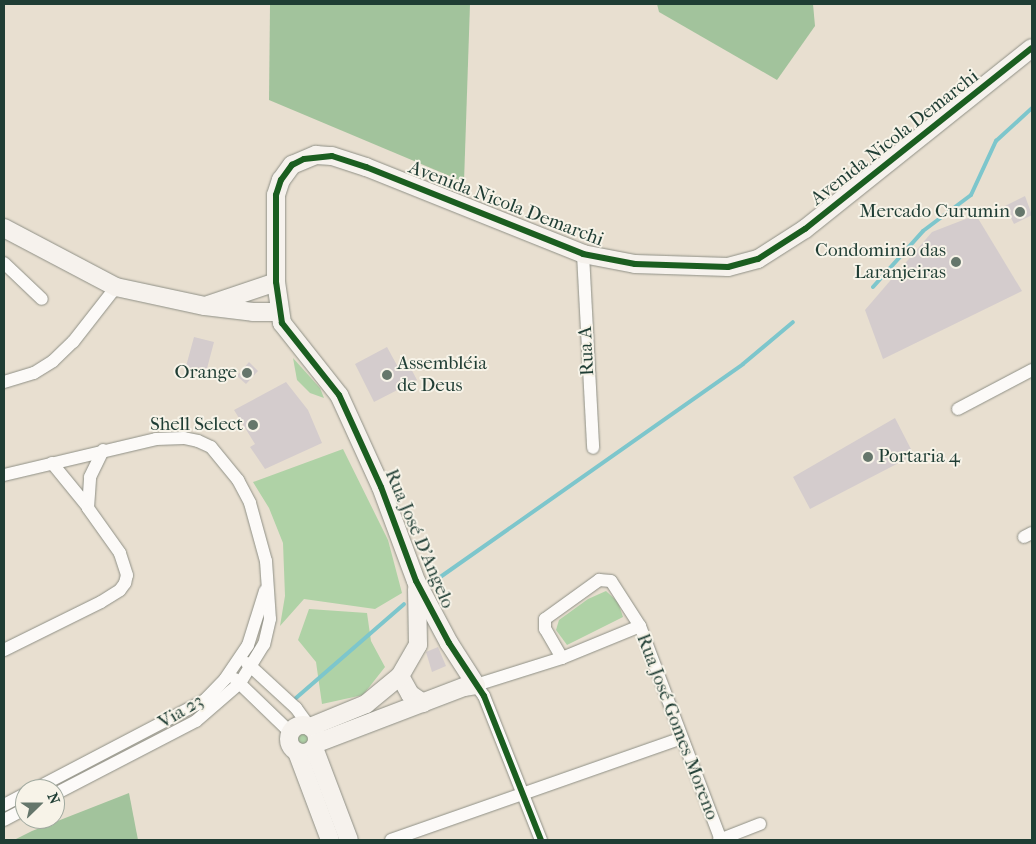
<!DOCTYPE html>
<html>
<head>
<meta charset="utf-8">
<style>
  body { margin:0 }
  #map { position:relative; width:1036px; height:844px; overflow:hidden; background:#e8dfd0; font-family:"IM FELL French Canon",serif }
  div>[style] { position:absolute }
  .green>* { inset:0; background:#afd2a6 }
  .round { border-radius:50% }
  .forest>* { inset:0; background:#a2c39c }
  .stream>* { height:4px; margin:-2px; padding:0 2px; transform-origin:2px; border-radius:2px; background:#7dc6cc }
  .building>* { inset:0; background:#d4cccd }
  .roads { filter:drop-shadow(0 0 1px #8f9086) drop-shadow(0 0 1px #8f9086) }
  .street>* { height:12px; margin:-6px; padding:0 6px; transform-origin:6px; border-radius:6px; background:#fcfaf8 }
  .secondary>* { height:18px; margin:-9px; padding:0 9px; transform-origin:9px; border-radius:9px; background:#f6f2ed }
  .secondary>.ring { margin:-9px; padding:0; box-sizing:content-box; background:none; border:18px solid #f6f2ed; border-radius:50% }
  .cycleway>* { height:6px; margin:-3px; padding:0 3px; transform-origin:3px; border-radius:3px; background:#1b5e20 }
  .dots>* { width:14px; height:14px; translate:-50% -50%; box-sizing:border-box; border:2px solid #f7f3e8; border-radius:50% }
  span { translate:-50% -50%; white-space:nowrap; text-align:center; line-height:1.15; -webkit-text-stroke:4px #f7f3e8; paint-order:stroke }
  .street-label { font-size:19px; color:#1f3d34 }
  .poi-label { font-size:19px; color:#1f3d34 }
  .right { translate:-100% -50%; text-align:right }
  .left { translate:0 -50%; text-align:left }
  .frame { position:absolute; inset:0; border:5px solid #1f3d34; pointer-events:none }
  .north { position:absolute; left:15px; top:779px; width:50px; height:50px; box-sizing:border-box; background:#f7f3e8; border:1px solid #a1aaa0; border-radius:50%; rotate:68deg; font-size:14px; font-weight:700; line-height:20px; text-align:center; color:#1f3d34 }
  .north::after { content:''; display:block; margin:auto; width:18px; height:22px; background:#65766b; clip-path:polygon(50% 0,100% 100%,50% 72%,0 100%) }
</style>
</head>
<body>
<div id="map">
  <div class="green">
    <i style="clip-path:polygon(293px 358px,320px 388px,324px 398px,310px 393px,297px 380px)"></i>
    <i style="clip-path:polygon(343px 449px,388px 540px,402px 593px,375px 609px,304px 599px,280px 626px,285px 596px,283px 543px,269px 508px,253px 482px)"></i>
    <i style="clip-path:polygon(606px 591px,618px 602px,623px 617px,567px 645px,556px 630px,559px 620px,588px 599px)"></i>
    <i style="clip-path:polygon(309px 609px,367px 613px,371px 641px,385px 667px,363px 695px,322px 704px,316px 662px,298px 640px)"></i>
    <i class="round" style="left:293px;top:730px;width:20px;height:20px"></i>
  </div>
  <div class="forest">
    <i style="clip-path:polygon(270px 4px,470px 4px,464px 182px,269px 100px)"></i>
    <i style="clip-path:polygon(657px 4px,813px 4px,815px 26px,777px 80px,659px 12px)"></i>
    <i style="clip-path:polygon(129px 793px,138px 840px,14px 840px,32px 831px)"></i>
  </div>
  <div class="stream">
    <i style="left:873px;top:287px;width:75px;rotate:-48.2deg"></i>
    <i style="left:923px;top:231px;width:60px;rotate:-36.9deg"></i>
    <i style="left:971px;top:195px;width:60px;rotate:-65.2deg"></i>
    <i style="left:996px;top:141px;width:49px;rotate:-42.5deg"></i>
    <i style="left:436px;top:580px;width:375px;rotate:-35.1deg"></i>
    <i style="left:743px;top:364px;width:65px;rotate:-40deg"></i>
    <i style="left:296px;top:698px;width:143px;rotate:-41deg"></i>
  </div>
  <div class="building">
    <i style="clip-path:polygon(1025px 196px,1032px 215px,1014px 224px,1005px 206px)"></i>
    <i style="clip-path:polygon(976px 215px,1022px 291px,883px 359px,865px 310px,932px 232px)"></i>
    <i style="clip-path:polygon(194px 337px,214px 342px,205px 376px,185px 370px)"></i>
    <i style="clip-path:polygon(387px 347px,399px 369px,409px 365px,417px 380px,374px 402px,355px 364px)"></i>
    <i style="clip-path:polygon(249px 362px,258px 371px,246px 384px,237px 376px)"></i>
    <i style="clip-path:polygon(286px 382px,308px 410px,322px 443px,265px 469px,250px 447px,255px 444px,234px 410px)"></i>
    <i style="clip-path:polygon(895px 418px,914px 455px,810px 509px,793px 477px)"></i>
    <i style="clip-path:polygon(438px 647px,446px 666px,432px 672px,426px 652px)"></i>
  </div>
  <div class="roads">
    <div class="street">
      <i style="left:583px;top:254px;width:194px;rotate:87deg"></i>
      <i style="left:4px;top:263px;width:52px;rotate:43.5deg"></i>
      <i style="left:4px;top:382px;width:31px;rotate:-17deg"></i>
      <i style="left:34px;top:373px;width:22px;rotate:-32deg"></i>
      <i style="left:53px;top:361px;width:28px;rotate:-44deg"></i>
      <i style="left:73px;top:342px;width:70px;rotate:-52deg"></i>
      <i style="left:958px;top:409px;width:84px;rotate:-27.8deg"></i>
      <i style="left:52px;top:463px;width:57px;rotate:50.7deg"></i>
      <i style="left:4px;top:475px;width:156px;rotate:-13.3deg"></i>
      <i style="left:156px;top:439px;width:28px;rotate:-2deg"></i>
      <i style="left:184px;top:438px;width:14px;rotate:12deg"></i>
      <i style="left:198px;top:441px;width:14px;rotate:25deg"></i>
      <i style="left:211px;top:447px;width:43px;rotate:50.7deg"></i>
      <i style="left:238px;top:480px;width:26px;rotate:62deg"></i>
      <i style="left:250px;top:503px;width:60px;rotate:74.6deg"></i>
      <i style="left:266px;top:561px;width:58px;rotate:86.1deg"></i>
      <i style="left:270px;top:619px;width:26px;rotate:103deg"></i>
      <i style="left:264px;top:644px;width:46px;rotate:121.6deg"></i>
      <i style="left:240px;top:683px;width:58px;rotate:139.2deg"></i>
      <i style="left:196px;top:721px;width:159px;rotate:152.6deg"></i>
      <i style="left:1024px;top:537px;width:9px;rotate:-27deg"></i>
      <i style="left:4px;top:650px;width:108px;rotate:-26.3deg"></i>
      <i style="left:101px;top:602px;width:22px;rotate:-32deg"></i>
      <i style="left:120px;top:590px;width:9px;rotate:-54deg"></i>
      <i style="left:125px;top:583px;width:8px;rotate:-76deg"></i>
      <i style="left:127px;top:575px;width:23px;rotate:-108deg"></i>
      <i style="left:120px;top:553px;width:55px;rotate:-125.4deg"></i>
      <i style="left:88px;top:508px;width:31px;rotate:-86deg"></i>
      <i style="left:90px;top:477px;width:30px;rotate:-64deg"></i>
      <i style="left:562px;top:658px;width:34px;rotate:-120deg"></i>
      <i style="left:545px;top:629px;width:10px;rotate:-90deg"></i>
      <i style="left:545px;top:619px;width:67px;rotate:-35.8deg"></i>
      <i style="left:599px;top:580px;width:12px;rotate:5deg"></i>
      <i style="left:611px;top:581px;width:54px;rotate:57.2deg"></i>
      <i style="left:247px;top:663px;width:67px;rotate:42.6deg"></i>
      <i style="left:296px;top:708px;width:24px;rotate:54deg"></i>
      <i style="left:235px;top:679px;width:78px;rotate:44deg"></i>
      <i style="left:35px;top:789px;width:192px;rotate:-27.6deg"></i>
      <i style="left:205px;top:700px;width:29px;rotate:-46deg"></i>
      <i style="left:225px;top:679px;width:41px;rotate:-55.9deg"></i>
      <i style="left:248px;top:645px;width:57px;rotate:-72.5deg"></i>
      <i style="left:4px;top:805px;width:24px;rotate:-28deg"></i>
      <i style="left:4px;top:820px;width:24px;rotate:-28deg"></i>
      <i style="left:391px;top:840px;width:308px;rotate:-19.3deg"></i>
      <i style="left:541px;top:840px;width:155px;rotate:-111.6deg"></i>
      <i style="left:484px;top:696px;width:14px;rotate:-126deg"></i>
      <i style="left:476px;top:685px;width:90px;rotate:-17.4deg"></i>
      <i style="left:562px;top:658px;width:84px;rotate:-22.3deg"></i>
      <i style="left:640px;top:626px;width:229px;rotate:69.3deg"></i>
      <i style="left:719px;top:840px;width:44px;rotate:-21.3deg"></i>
    </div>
    <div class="secondary">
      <i style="left:4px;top:228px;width:127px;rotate:27.8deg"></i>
      <i style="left:116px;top:287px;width:91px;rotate:12.1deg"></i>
      <i style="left:205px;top:306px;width:48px;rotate:7.1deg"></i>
      <i style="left:253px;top:312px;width:26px"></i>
      <i style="left:208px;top:305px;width:72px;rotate:-18.7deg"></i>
      <i style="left:400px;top:676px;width:21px;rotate:61deg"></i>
      <i style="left:410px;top:694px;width:16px;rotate:35deg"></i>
      <i class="ring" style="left:289px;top:725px;width:10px;height:10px"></i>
      <i style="left:310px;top:727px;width:61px;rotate:-22.3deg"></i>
      <i style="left:366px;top:704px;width:44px;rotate:-39.5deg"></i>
      <i style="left:400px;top:676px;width:36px;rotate:-60deg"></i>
      <i style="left:418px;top:645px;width:56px;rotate:-91deg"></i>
      <i style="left:317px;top:743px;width:157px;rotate:-20.9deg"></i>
      <i style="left:464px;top:687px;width:12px;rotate:-9deg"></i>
      <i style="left:476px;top:685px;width:50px;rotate:-122.7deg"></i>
      <i style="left:449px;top:643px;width:70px;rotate:-118deg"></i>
      <i style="left:416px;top:581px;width:100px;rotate:-110.4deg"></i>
      <i style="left:381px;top:487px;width:101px;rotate:-114.5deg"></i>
      <i style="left:339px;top:395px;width:92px;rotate:-128.4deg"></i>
      <i style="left:282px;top:323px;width:41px;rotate:-98.3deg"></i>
      <i style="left:276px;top:282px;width:87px;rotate:-90deg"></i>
      <i style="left:276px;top:195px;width:16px;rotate:-72deg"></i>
      <i style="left:281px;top:180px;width:19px;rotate:-54deg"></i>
      <i style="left:292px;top:165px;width:26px;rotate:-23deg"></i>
      <i style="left:316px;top:155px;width:16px;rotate:4deg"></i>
      <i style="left:332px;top:156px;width:36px;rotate:18deg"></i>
      <i style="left:366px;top:167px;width:234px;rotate:21.8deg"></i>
      <i style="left:583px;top:254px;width:53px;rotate:10.9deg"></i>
      <i style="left:635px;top:264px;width:93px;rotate:1.8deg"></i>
      <i style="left:728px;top:267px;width:31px;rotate:-15deg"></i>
      <i style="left:758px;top:259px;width:56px;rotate:-32.6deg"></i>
      <i style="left:805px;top:229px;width:290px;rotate:-38.6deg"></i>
      <i style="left:314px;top:748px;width:98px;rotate:69.2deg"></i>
      <i style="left:297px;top:752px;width:94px;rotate:69.4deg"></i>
    </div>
  </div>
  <div class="cycleway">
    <i style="left:541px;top:840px;width:155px;rotate:-111.6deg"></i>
    <i style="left:484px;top:696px;width:64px;rotate:-123.4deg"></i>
    <i style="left:449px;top:643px;width:70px;rotate:-118deg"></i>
    <i style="left:416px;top:581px;width:100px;rotate:-110.4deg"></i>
    <i style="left:381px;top:487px;width:101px;rotate:-114.5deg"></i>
    <i style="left:339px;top:395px;width:92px;rotate:-128.4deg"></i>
    <i style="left:282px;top:323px;width:41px;rotate:-98.3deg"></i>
    <i style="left:276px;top:282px;width:87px;rotate:-90deg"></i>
    <i style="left:276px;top:195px;width:16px;rotate:-72deg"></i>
    <i style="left:281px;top:180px;width:19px;rotate:-54deg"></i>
    <i style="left:292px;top:165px;width:13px;rotate:-27deg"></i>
    <i style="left:304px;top:159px;width:28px;rotate:-6deg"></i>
    <i style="left:332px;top:156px;width:36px;rotate:18deg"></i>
    <i style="left:366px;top:167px;width:234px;rotate:21.8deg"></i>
    <i style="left:583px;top:254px;width:53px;rotate:10.9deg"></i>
    <i style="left:635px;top:264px;width:93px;rotate:1.8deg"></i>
    <i style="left:728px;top:267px;width:31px;rotate:-15deg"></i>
    <i style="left:758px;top:259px;width:56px;rotate:-32.6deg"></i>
    <i style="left:805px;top:229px;width:290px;rotate:-38.6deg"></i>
  </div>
  <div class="dots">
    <i style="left:1020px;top:212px;background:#65766b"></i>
    <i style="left:956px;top:262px;background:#65766b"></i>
    <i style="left:247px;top:373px;background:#65766b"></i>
    <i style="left:387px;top:375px;background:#65766b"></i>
    <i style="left:253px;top:425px;background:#65766b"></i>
    <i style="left:868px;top:457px;background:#65766b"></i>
  </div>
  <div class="street-label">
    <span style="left:895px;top:138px;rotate:-38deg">Avenida Nicola Demarchi</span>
    <span style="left:506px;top:204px;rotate:21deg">Avenida Nicola Demarchi</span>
    <span style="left:587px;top:351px;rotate:-93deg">Rua A</span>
    <span style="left:419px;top:539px;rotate:67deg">Rua José D'Angelo</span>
    <span style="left:181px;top:712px;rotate:-31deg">Via 23</span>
    <span style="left:677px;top:727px;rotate:69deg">Rua José Gomes Moreno</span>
  </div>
  <div class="poi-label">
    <span class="right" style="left:1010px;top:212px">Mercado Curumin</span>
    <span class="right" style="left:946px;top:262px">Condominio das<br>Laranjeiras</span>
    <span class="left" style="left:397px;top:375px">Assembléia<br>de Deus</span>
    <span class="right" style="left:237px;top:373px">Orange</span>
    <span class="right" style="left:243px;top:425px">Shell Select</span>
    <span class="left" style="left:878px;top:457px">Portaria 4</span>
  </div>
  <div class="frame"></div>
  <div class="north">N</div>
</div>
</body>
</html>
